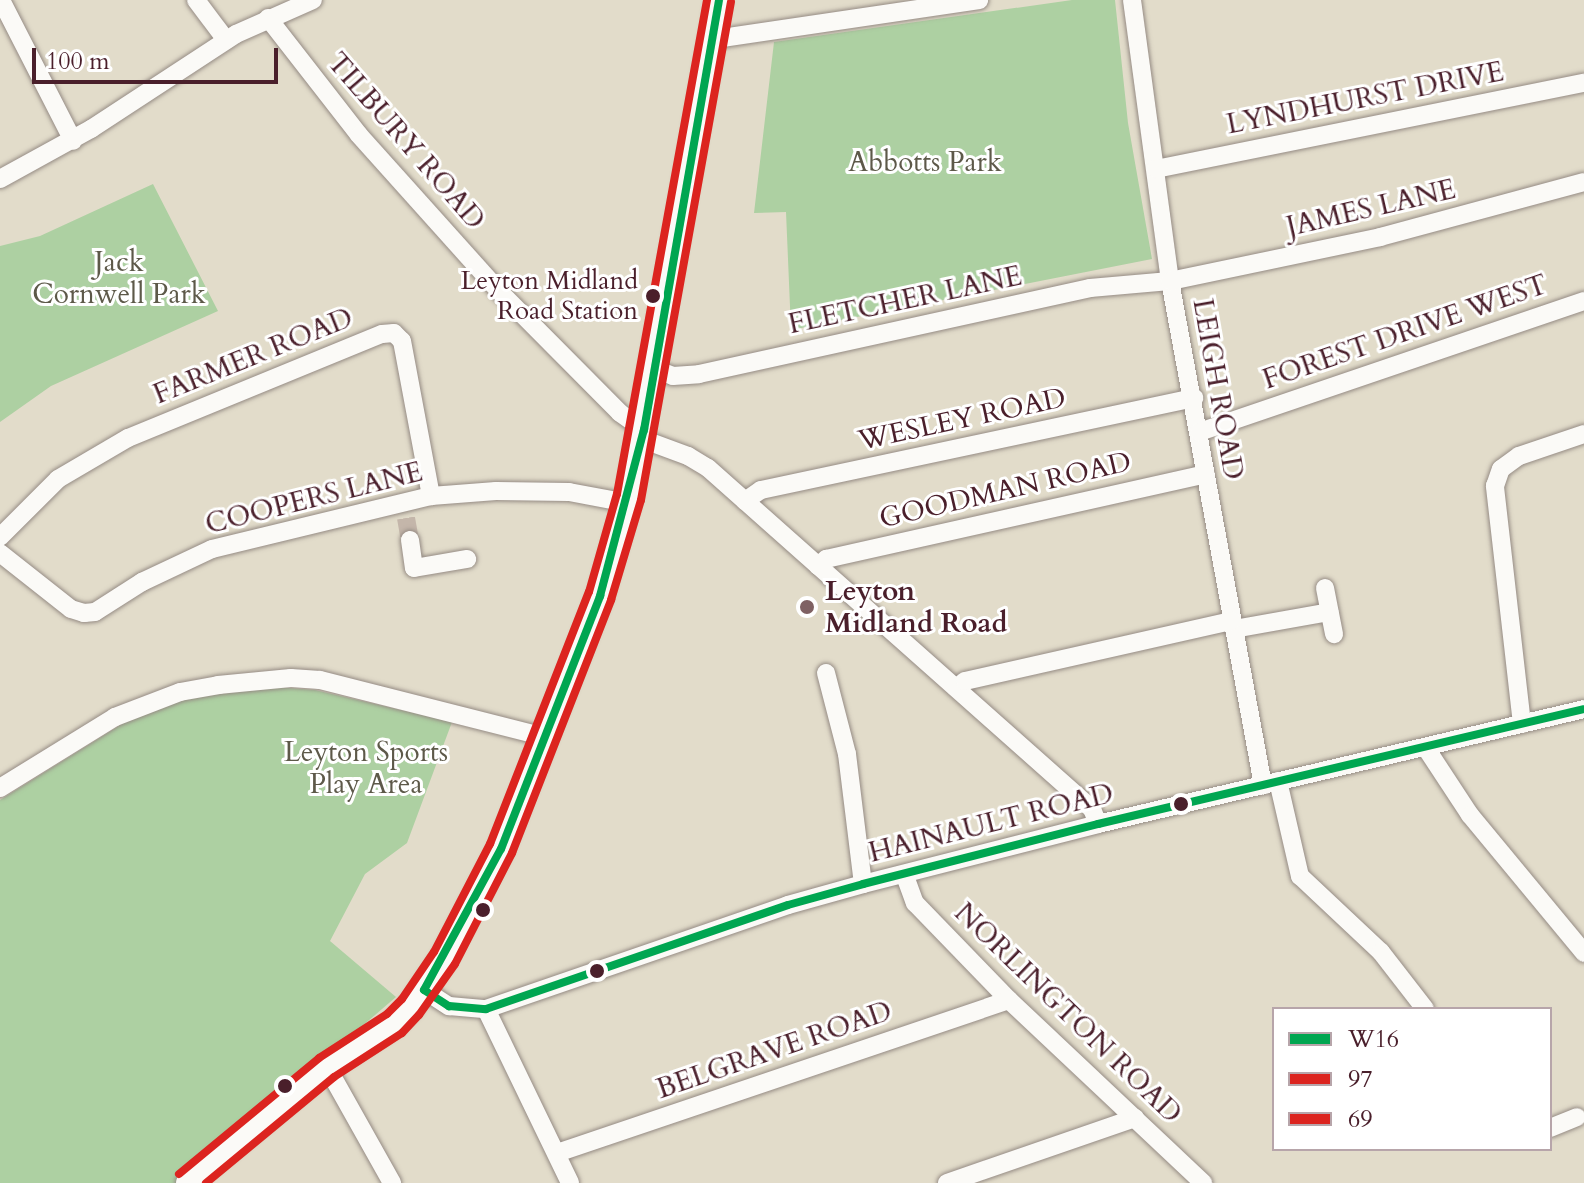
<!DOCTYPE html>
<html>
<head>
<meta charset="utf-8">
<style>
  body { margin:0 }
  #map { position:relative; width:1584px; height:1183px; overflow:hidden; background:#e2dcca; font-family:Cardo,serif }
  div>[style] { position:absolute }
  .green>* { inset:0; background:#add0a2 }
  .minor-tunnel>* { height:18px; margin-top:-9px; transform-origin:0; background:repeating-linear-gradient(90deg,#c4b6aa 0 18px,transparent 0 27px) }
  .roads { filter:drop-shadow(0 0 2px #958b84) drop-shadow(0 0 2px #958b84) }
  .minor>* { height:18px; margin:-9px; padding:0 9px; transform-origin:9px; border-radius:9px; background:#fbfaf7 }
  .major>* { height:22px; margin:-11px; padding:0 11px; transform-origin:11px; border-radius:11px; background:#fbfaf7 }
  .bus-1>* { height:8px; margin:-4px; padding:0 4px; transform-origin:4px; border-radius:4px; background:#00a651 }
  .bus-2>* { height:8px; margin:-4px; padding:0 4px; transform-origin:4px; border-radius:4px; background:#dc241f }
  .bus-3>* { height:8px; margin:-4px; padding:0 4px; transform-origin:4px; border-radius:4px; background:#dc241f }
  .dots>* { width:22px; height:22px; translate:-50% -50%; box-sizing:border-box; border:4px solid #fff; border-radius:50% }
  span { translate:-50% -50%; white-space:nowrap; text-align:center; line-height:1.15; -webkit-text-stroke:6px #fff; paint-order:stroke }
  .bus-label { font-size:26px; color:#4a1f2b }
  .right { translate:-100% -50%; text-align:right }
  .street-label { font-size:28px; color:#4a1f2b }
  .park-label { font-size:28px; color:#5d5949 }
  .poi-label { font-size:28px; color:#4a1f2b; font-weight:700 }
  .left { translate:0 -50%; text-align:left }
  .legend { position:absolute; left:1272px; top:1007px; width:280px; height:144px; box-sizing:border-box; background:#fff; border:2px solid #b7a5aa; margin:0; padding:10px 14px; list-style:none; font-size:24px; color:#4a1f2b }
  .legend li { display:flex; align-items:center; gap:16px; height:40px }
  .legend b { width:40px; border:2px solid #b7a5aa }
  .scale { position:absolute; left:32px; top:48px; width:246px; height:36px; box-sizing:border-box; border:4px solid #4a1f2b; border-top:0; padding-left:10px; font-size:24px; line-height:28px; white-space:nowrap; color:#4a1f2b; -webkit-text-stroke:6px #fff; paint-order:stroke }
</style>
</head>
<body>
<div id="map">
  <div class="green">
    <i style="clip-path:polygon(1072px 0,1115px 0,1128px 123px,1152px 259px,791px 330px,786px 212px,754px 213px,774px 42px)"></i>
    <i style="clip-path:polygon(153px 184px,218px 311px,51px 386px,0 422px,0 246px,40px 236px)"></i>
    <i style="clip-path:polygon(275px 687px,315px 690px,452px 722px,407px 843px,365px 874px,330px 941px,396px 997px,179px 1183px,0 1183px,0 800px,130px 719px,183px 699px)"></i>
  </div>
  <div class="minor-tunnel">
    <i style="left:406px;top:518px;width:22px;rotate:80deg"></i>
  </div>
  <div class="roads">
    <div class="minor">
      <i style="left:1px;top:0;width:158px;rotate:62.9deg"></i>
      <i style="left:196px;top:0;width:50px;rotate:53.1deg"></i>
      <i style="left:1132px;top:0;width:284px;rotate:82.3deg"></i>
      <i style="left:1170px;top:281px;width:513px;rotate:79.55deg"></i>
      <i style="left:268px;top:18px;width:148px;rotate:52.1deg"></i>
      <i style="left:359px;top:135px;width:208px;rotate:48.1deg"></i>
      <i style="left:498px;top:290px;width:173px;rotate:45.2deg"></i>
      <i style="left:620px;top:413px;width:29px;rotate:35deg"></i>
      <i style="left:711px;top:35px;width:11px;rotate:15deg"></i>
      <i style="left:722px;top:38px;width:260px;rotate:-8.4deg"></i>
      <i style="left:1156px;top:169px;width:437px;rotate:-11.4deg"></i>
      <i style="left:0;top:179px;width:104px;rotate:-28.8deg"></i>
      <i style="left:91px;top:129px;width:173px;rotate:-33.2deg"></i>
      <i style="left:236px;top:34px;width:84px;rotate:-23.8deg"></i>
      <i style="left:655px;top:369px;width:19px;rotate:21deg"></i>
      <i style="left:673px;top:376px;width:26px;rotate:-4deg"></i>
      <i style="left:699px;top:374px;width:400px;rotate:-12.4deg"></i>
      <i style="left:1090px;top:288px;width:80px;rotate:-5deg"></i>
      <i style="left:1170px;top:281px;width:215px;rotate:-11.8deg"></i>
      <i style="left:1380px;top:237px;width:211px;rotate:-15.1deg"></i>
      <i style="left:1199px;top:432px;width:407px;rotate:-18.8deg"></i>
      <i style="left:642px;top:439px;width:49px;rotate:20.3deg"></i>
      <i style="left:688px;top:456px;width:23px;rotate:31deg"></i>
      <i style="left:708px;top:468px;width:514px;rotate:41.61deg"></i>
      <i style="left:1092px;top:809px;width:16px;rotate:68deg"></i>
      <i style="left:745px;top:501px;width:19px;rotate:-35deg"></i>
      <i style="left:761px;top:490px;width:443px;rotate:-12deg"></i>
      <i style="left:0;top:537px;width:82px;rotate:-45deg"></i>
      <i style="left:58px;top:479px;width:81px;rotate:-30.4deg"></i>
      <i style="left:128px;top:438px;width:274px;rotate:-22.3deg"></i>
      <i style="left:382px;top:334px;width:12px;rotate:-5deg"></i>
      <i style="left:394px;top:333px;width:11px;rotate:45deg"></i>
      <i style="left:402px;top:341px;width:158px;rotate:79.4deg"></i>
      <i style="left:410px;top:540px;width:28px;rotate:82deg"></i>
      <i style="left:414px;top:568px;width:54px;rotate:-9.6deg"></i>
      <i style="left:0;top:553px;width:90px;rotate:38.3deg"></i>
      <i style="left:71px;top:609px;width:14px;rotate:17deg"></i>
      <i style="left:84px;top:613px;width:11px;rotate:-5deg"></i>
      <i style="left:95px;top:612px;width:56px;rotate:-32.6deg"></i>
      <i style="left:142px;top:582px;width:77px;rotate:-25.2deg"></i>
      <i style="left:212px;top:549px;width:225px;rotate:-13.6deg"></i>
      <i style="left:431px;top:496px;width:65px;rotate:-4.4deg"></i>
      <i style="left:496px;top:491px;width:73px;rotate:0.8deg"></i>
      <i style="left:569px;top:492px;width:59px;rotate:10.7deg"></i>
      <i style="left:818px;top:566px;width:11px;rotate:-41deg"></i>
      <i style="left:826px;top:559px;width:389px;rotate:-12.6deg"></i>
      <i style="left:1325px;top:588px;width:47px;rotate:78.9deg"></i>
      <i style="left:1234px;top:629px;width:97px;rotate:-10.1deg"></i>
      <i style="left:826px;top:673px;width:84px;rotate:75.5deg"></i>
      <i style="left:847px;top:754px;width:131px;rotate:83deg"></i>
      <i style="left:956px;top:688px;width:11px;rotate:-38deg"></i>
      <i style="left:965px;top:681px;width:274px;rotate:-12.7deg"></i>
      <i style="left:1522px;top:724px;width:240px;rotate:-96.5deg"></i>
      <i style="left:1495px;top:486px;width:18px;rotate:-71deg"></i>
      <i style="left:1501px;top:469px;width:22px;rotate:-36deg"></i>
      <i style="left:1519px;top:456px;width:69px;rotate:-18.7deg"></i>
      <i style="left:1426px;top:748px;width:80px;rotate:56.7deg"></i>
      <i style="left:1470px;top:815px;width:179px;rotate:50.4deg"></i>
      <i style="left:1278px;top:781px;width:98px;rotate:77deg"></i>
      <i style="left:1300px;top:876px;width:111px;rotate:43.2deg"></i>
      <i style="left:1381px;top:952px;width:72px;rotate:52.3deg"></i>
      <i style="left:0;top:788px;width:135px;rotate:-31.7deg"></i>
      <i style="left:115px;top:717px;width:70px;rotate:-21deg"></i>
      <i style="left:180px;top:692px;width:39px;rotate:-10deg"></i>
      <i style="left:218px;top:685px;width:73px;rotate:-5.5deg"></i>
      <i style="left:291px;top:678px;width:29px;rotate:4deg"></i>
      <i style="left:320px;top:680px;width:233px;rotate:14.2deg"></i>
      <i style="left:905px;top:876px;width:29px;rotate:70deg"></i>
      <i style="left:915px;top:903px;width:135px;rotate:45.9deg"></i>
      <i style="left:1009px;top:1000px;width:267px;rotate:43.3deg"></i>
      <i style="left:424px;top:990px;width:30px;rotate:33deg"></i>
      <i style="left:449px;top:1006px;width:37px;rotate:5deg"></i>
      <i style="left:486px;top:1009px;width:319px;rotate:-19deg"></i>
      <i style="left:788px;top:905px;width:78px;rotate:-15.6deg"></i>
      <i style="left:863px;top:884px;width:243px;rotate:-14.3deg"></i>
      <i style="left:1098px;top:824px;width:499px;rotate:-13.3deg"></i>
      <i style="left:486px;top:1009px;width:193px;rotate:64.2deg"></i>
      <i style="left:327px;top:1067px;width:133px;rotate:60.7deg"></i>
      <i style="left:1550px;top:1128px;width:29px;rotate:-22deg"></i>
      <i style="left:557px;top:1153px;width:477px;rotate:-18.7deg"></i>
      <i style="left:947px;top:1183px;width:199px;rotate:-19.1deg"></i>
    </div>
    <div class="major">
      <i style="left:187px;top:1183px;width:182px;rotate:-39.6deg"></i>
      <i style="left:327px;top:1067px;width:81px;rotate:-32.9deg"></i>
      <i style="left:395px;top:1023px;width:23px;rotate:-45deg"></i>
      <i style="left:411px;top:1007px;width:59px;rotate:-56deg"></i>
      <i style="left:444px;top:958px;width:123px;rotate:-62.4deg"></i>
      <i style="left:501px;top:849px;width:272px;rotate:-68.6deg"></i>
      <i style="left:600px;top:596px;width:103px;rotate:-73.7deg"></i>
      <i style="left:629px;top:497px;width:505px;rotate:-79.74deg"></i>
    </div>
  </div>
  <div class="bus-1">
    <i style="left:424px;top:990px;width:30px;rotate:33deg"></i>
    <i style="left:449px;top:1006px;width:37px;rotate:5deg"></i>
    <i style="left:486px;top:1009px;width:319px;rotate:-19deg"></i>
    <i style="left:788px;top:905px;width:78px;rotate:-15.6deg"></i>
    <i style="left:863px;top:884px;width:243px;rotate:-14.3deg"></i>
    <i style="left:1098px;top:824px;width:499px;rotate:-13.3deg"></i>
    <i style="left:424px;top:990px;width:161px;rotate:-61.4deg"></i>
    <i style="left:501px;top:849px;width:272px;rotate:-68.6deg"></i>
    <i style="left:600px;top:596px;width:172px;rotate:-75.2deg"></i>
    <i style="left:644px;top:430px;width:436px;rotate:-80.1deg"></i>
  </div>
  <div class="bus-2">
    <i style="left:206px;top:1183px;width:166px;rotate:-39.6deg"></i>
    <i style="left:334px;top:1077px;width:81px;rotate:-32.9deg"></i>
    <i style="left:402px;top:1033px;width:25px;rotate:-47deg"></i>
    <i style="left:419px;top:1015px;width:62px;rotate:-54.8deg"></i>
    <i style="left:455px;top:964px;width:125px;rotate:-62.8deg"></i>
    <i style="left:512px;top:853px;width:272px;rotate:-68.6deg"></i>
    <i style="left:611px;top:600px;width:104px;rotate:-73.3deg"></i>
    <i style="left:641px;top:500px;width:506px;rotate:-79.76deg"></i>
  </div>
  <div class="bus-3">
    <i style="left:179px;top:1174px;width:182px;rotate:-39.6deg"></i>
    <i style="left:319px;top:1058px;width:81px;rotate:-32.9deg"></i>
    <i style="left:387px;top:1014px;width:21px;rotate:-45deg"></i>
    <i style="left:402px;top:999px;width:57px;rotate:-55.8deg"></i>
    <i style="left:434px;top:952px;width:122px;rotate:-62.6deg"></i>
    <i style="left:490px;top:844px;width:271px;rotate:-68.6deg"></i>
    <i style="left:589px;top:592px;width:102px;rotate:-74.1deg"></i>
    <i style="left:617px;top:494px;width:502px;rotate:-79.67deg"></i>
  </div>
  <div class="dots">
    <i style="left:653px;top:296px;background:#4a1f2b"></i>
    <i style="left:807px;top:607px;background:#7f6163"></i>
    <i style="left:1181px;top:804px;background:#4a1f2b"></i>
    <i style="left:483px;top:910px;background:#4a1f2b"></i>
    <i style="left:597px;top:971px;background:#4a1f2b"></i>
    <i style="left:285px;top:1086px;background:#4a1f2b"></i>
  </div>
  <div class="bus-label">
    <span class="right" style="left:638px;top:296px">Leyton Midland<br>Road Station</span>
  </div>
  <div class="street-label">
    <span style="left:1365px;top:98px;rotate:-11deg">LYNDHURST DRIVE</span>
    <span style="left:406px;top:141px;rotate:49deg">TILBURY ROAD</span>
    <span style="left:1371px;top:208px;rotate:-13deg">JAMES LANE</span>
    <span style="left:905px;top:300px;rotate:-12deg">FLETCHER LANE</span>
    <span style="left:1405px;top:332px;rotate:-19deg">FOREST DRIVE WEST</span>
    <span style="left:253px;top:356px;rotate:-22deg">FARMER ROAD</span>
    <span style="left:1218px;top:389px;rotate:80deg">LEIGH ROAD</span>
    <span style="left:962px;top:419px;rotate:-12deg">WESLEY ROAD</span>
    <span style="left:1005px;top:490px;rotate:-13deg">GOODMAN ROAD</span>
    <span style="left:314px;top:498px;rotate:-14deg">COOPERS LANE</span>
    <span style="left:991px;top:823px;rotate:-14deg">HAINAULT ROAD</span>
    <span style="left:1068px;top:1013px;rotate:44deg">NORLINGTON ROAD</span>
    <span style="left:774px;top:1050px;rotate:-19deg">BELGRAVE ROAD</span>
  </div>
  <div class="park-label">
    <span style="left:925px;top:162px">Abbotts Park</span>
    <span style="left:119px;top:278px">Jack<br>Cornwell Park</span>
    <span style="left:366px;top:768px">Leyton Sports<br>Play Area</span>
  </div>
  <div class="poi-label">
    <span class="left" style="left:825px;top:607px">Leyton<br>Midland Road</span>
  </div>
  <ul class="legend">
  <li><b style="height:10px;background:#00a651"></b>W16</li>
  <li><b style="height:10px;background:#dc241f"></b>97</li>
  <li><b style="height:10px;background:#dc241f"></b>69</li>
  </ul>
  <div class="scale">100 m</div>
</div>
</body>
</html>
